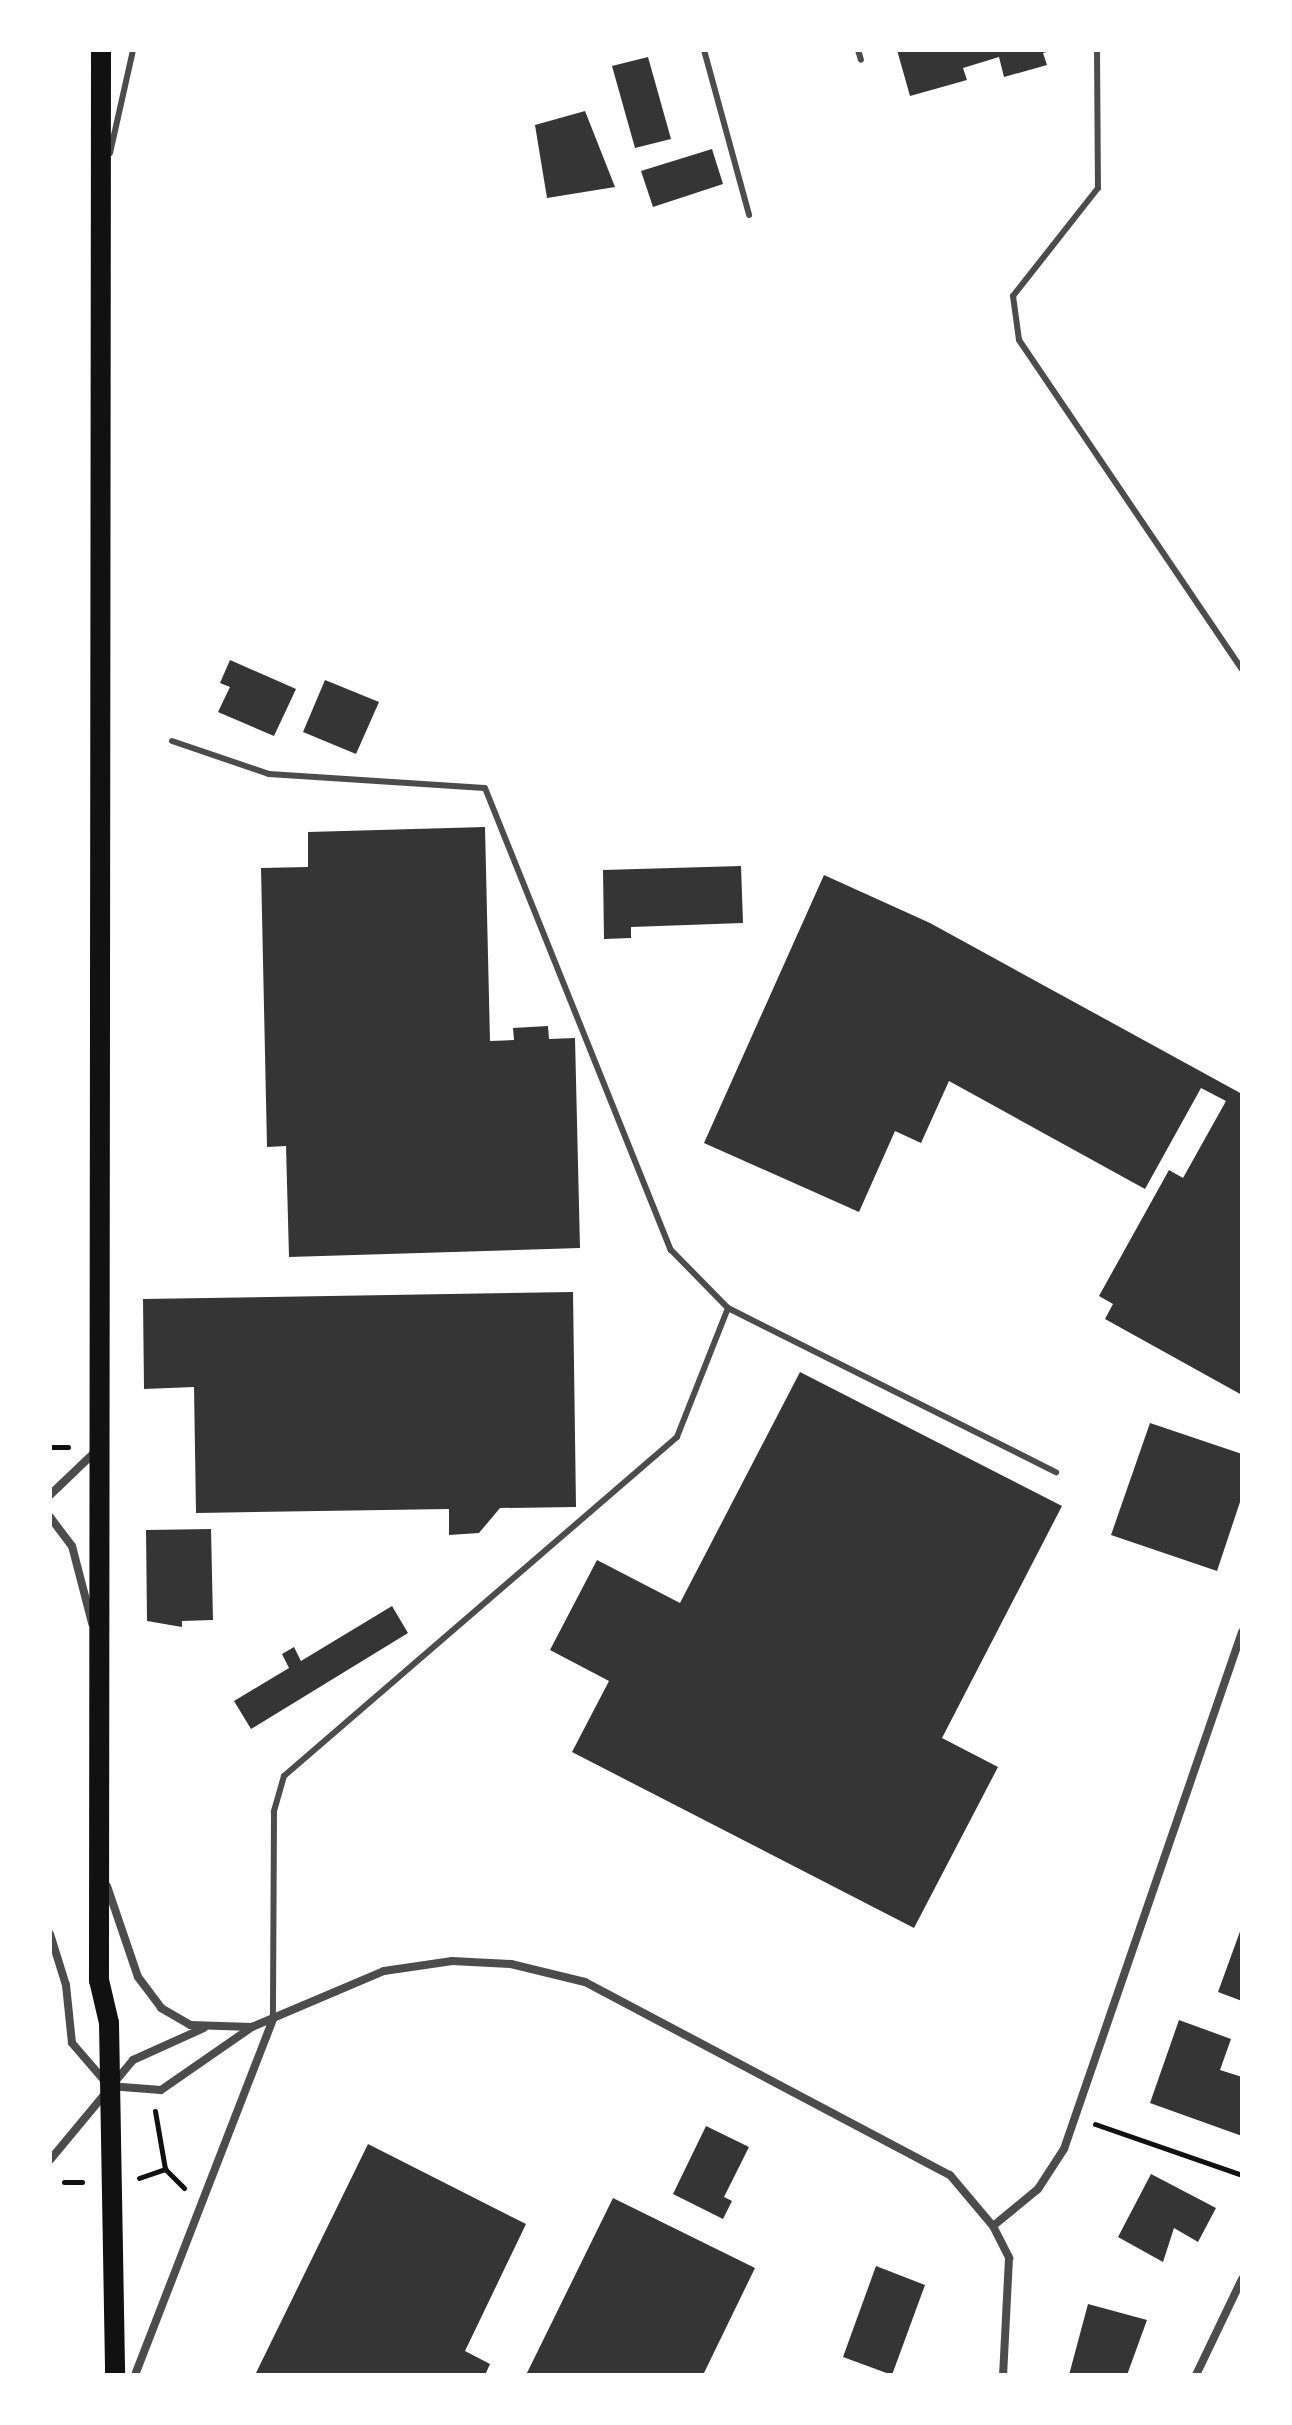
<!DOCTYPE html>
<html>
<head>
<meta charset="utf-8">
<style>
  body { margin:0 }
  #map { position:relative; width:1292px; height:2425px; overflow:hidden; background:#fff; font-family:"Asap Condensed",sans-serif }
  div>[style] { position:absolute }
  .building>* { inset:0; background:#353535 }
  .path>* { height:5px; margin:-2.5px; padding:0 2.5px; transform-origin:2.5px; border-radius:2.5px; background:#111 }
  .service>* { height:6px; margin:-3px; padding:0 3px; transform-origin:3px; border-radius:3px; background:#4c4c4c }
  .minor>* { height:8px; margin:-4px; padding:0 4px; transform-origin:4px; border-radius:4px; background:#4c4c4c }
  .primary>* { height:20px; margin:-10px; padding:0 10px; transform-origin:10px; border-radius:10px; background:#111 }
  span { translate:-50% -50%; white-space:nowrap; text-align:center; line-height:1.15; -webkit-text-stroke:6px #fff; paint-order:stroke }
  .frame { position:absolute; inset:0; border:52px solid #fff; pointer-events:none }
</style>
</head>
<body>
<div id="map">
  <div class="building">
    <i style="clip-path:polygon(897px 50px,1051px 50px,1051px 51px,1043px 53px,1047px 65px,1004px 77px,999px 57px,963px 68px,967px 80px,910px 96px)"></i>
    <i style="clip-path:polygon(648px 57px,671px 139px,635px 148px,612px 66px)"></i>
    <i style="clip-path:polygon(585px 111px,615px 187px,547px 198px,535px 125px)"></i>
    <i style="clip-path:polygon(712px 149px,723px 184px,653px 207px,641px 171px)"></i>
    <i style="clip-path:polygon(230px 660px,296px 689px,274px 736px,218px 712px,230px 687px,220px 683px)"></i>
    <i style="clip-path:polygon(325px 680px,379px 702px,356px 754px,303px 732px)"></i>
    <i style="clip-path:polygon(485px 827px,490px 1041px,514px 1040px,513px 1028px,548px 1026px,549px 1039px,575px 1038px,580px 1248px,289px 1257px,286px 1146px,267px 1147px,261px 868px,308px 867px,308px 832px)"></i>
    <i style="clip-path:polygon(741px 866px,743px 923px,631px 927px,631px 938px,604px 939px,603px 870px)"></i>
    <i style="clip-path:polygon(824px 875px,930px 923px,1242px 1094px,1242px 1395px,1105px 1319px,1113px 1304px,1099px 1296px,1169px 1170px,1183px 1178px,1226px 1101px,1201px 1088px,1145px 1189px,949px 1081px,921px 1143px,895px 1131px,859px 1212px,704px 1143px)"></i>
    <i style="clip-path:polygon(573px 1292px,576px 1507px,500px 1508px,479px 1533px,449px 1535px,449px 1509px,196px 1513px,194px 1387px,144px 1389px,143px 1299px)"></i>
    <i style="clip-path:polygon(800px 1372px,1062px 1506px,942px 1738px,998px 1767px,914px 1928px,572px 1752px,609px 1681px,550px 1650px,597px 1560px,680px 1603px)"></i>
    <i style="clip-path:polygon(1150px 1423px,1242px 1454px,1242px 1496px,1217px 1571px,1111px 1535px)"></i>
    <i style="clip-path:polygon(211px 1529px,213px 1620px,182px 1621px,182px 1627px,147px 1621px,146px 1530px)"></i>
    <i style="clip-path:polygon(392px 1606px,408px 1633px,251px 1729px,234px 1701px,289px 1668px,282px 1654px,294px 1647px,301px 1661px)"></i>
    <i style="clip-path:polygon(1242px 1926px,1242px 2001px,1218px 1992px)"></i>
    <i style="clip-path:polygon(1179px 2020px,1231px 2039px,1220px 2070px,1242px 2077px,1242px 2136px,1150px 2103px)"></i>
    <i style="clip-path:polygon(706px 2126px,749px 2147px,724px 2197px,732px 2201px,723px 2219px,673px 2194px)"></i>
    <i style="clip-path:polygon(368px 2144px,526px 2224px,465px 2351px,490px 2364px,485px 2375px,255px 2375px)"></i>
    <i style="clip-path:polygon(1151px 2174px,1216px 2208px,1198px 2242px,1174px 2228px,1163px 2262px,1118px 2237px)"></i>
    <i style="clip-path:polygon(613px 2198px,755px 2268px,703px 2375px,526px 2375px)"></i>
    <i style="clip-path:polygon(876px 2266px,925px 2285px,892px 2375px,843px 2357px)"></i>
    <i style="clip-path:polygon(1088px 2304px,1147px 2320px,1127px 2375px,1069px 2375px)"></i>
  </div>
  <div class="path">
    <i style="left:51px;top:1447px;width:17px"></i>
    <i style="left:155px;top:2111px;width:59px;rotate:80.2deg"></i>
    <i style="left:165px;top:2169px;width:27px;rotate:45deg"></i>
    <i style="left:1095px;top:2124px;width:156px;rotate:19.1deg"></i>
    <i style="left:139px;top:2178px;width:28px;rotate:-19deg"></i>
    <i style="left:64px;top:2182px;width:18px"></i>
  </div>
  <div class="service">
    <i style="left:704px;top:50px;width:171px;rotate:74.7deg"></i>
    <i style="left:858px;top:50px;width:10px;rotate:73deg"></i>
    <i style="left:1097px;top:50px;width:138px;rotate:89.6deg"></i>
    <i style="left:1098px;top:188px;width:137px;rotate:128.2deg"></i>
    <i style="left:1013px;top:296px;width:44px;rotate:82.2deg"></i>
    <i style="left:1019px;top:340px;width:397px;rotate:55.9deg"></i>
    <i style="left:110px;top:153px;width:106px;rotate:-77.4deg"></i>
    <i style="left:172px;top:741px;width:102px;rotate:18.8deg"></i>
    <i style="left:269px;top:774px;width:216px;rotate:3.7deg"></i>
    <i style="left:485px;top:788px;width:498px;rotate:68.1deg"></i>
    <i style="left:671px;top:1250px;width:81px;rotate:45.5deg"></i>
    <i style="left:728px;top:1308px;width:139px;rotate:111.6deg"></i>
    <i style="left:677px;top:1437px;width:519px;rotate:139.22deg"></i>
    <i style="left:284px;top:1776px;width:37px;rotate:106deg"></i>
    <i style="left:274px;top:1812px;width:208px;rotate:90.3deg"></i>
    <i style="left:728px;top:1308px;width:367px;rotate:26.6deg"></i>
  </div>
  <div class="minor">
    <i style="left:50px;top:1495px;width:62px;rotate:-43.7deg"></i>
    <i style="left:50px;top:1517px;width:36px;rotate:53deg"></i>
    <i style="left:72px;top:1546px;width:80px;rotate:75.4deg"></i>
    <i style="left:107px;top:1886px;width:96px;rotate:71.2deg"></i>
    <i style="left:138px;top:1977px;width:39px;rotate:53deg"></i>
    <i style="left:161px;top:2008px;width:34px;rotate:30deg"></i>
    <i style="left:190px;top:2025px;width:62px;rotate:1.8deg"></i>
    <i style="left:252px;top:2027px;width:143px;rotate:-23deg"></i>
    <i style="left:384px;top:1971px;width:69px;rotate:-8.4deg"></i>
    <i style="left:452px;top:1961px;width:59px;rotate:2.9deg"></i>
    <i style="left:511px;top:1964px;width:76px;rotate:13.7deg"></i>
    <i style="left:585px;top:1982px;width:413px;rotate:27.9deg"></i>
    <i style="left:950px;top:2175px;width:67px;rotate:49.9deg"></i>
    <i style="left:993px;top:2226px;width:36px;rotate:63deg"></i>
    <i style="left:1009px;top:2258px;width:117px;rotate:92.9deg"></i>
    <i style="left:50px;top:1934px;width:53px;rotate:72.6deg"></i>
    <i style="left:66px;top:1985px;width:58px;rotate:84.1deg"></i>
    <i style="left:72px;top:2043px;width:57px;rotate:49.3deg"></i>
    <i style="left:109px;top:2086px;width:52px;rotate:4.4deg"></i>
    <i style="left:161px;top:2090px;width:111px;rotate:-34.7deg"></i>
    <i style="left:50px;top:2160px;width:130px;rotate:-50.3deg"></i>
    <i style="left:133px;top:2060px;width:78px;rotate:-24.3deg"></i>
    <i style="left:993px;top:2226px;width:58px;rotate:-39.4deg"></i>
    <i style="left:1038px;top:2189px;width:48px;rotate:-57deg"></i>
    <i style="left:1064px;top:2149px;width:547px;rotate:-71deg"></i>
    <i style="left:135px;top:2375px;width:381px;rotate:-68.8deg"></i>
    <i style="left:1196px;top:2375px;width:106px;rotate:-64.4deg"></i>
  </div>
  <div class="primary">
    <i style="left:101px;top:50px;width:1930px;rotate:90.06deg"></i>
    <i style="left:99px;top:1980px;width:44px;rotate:76.9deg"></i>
    <i style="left:109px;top:2023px;width:352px;rotate:89deg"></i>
  </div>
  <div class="frame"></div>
</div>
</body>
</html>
